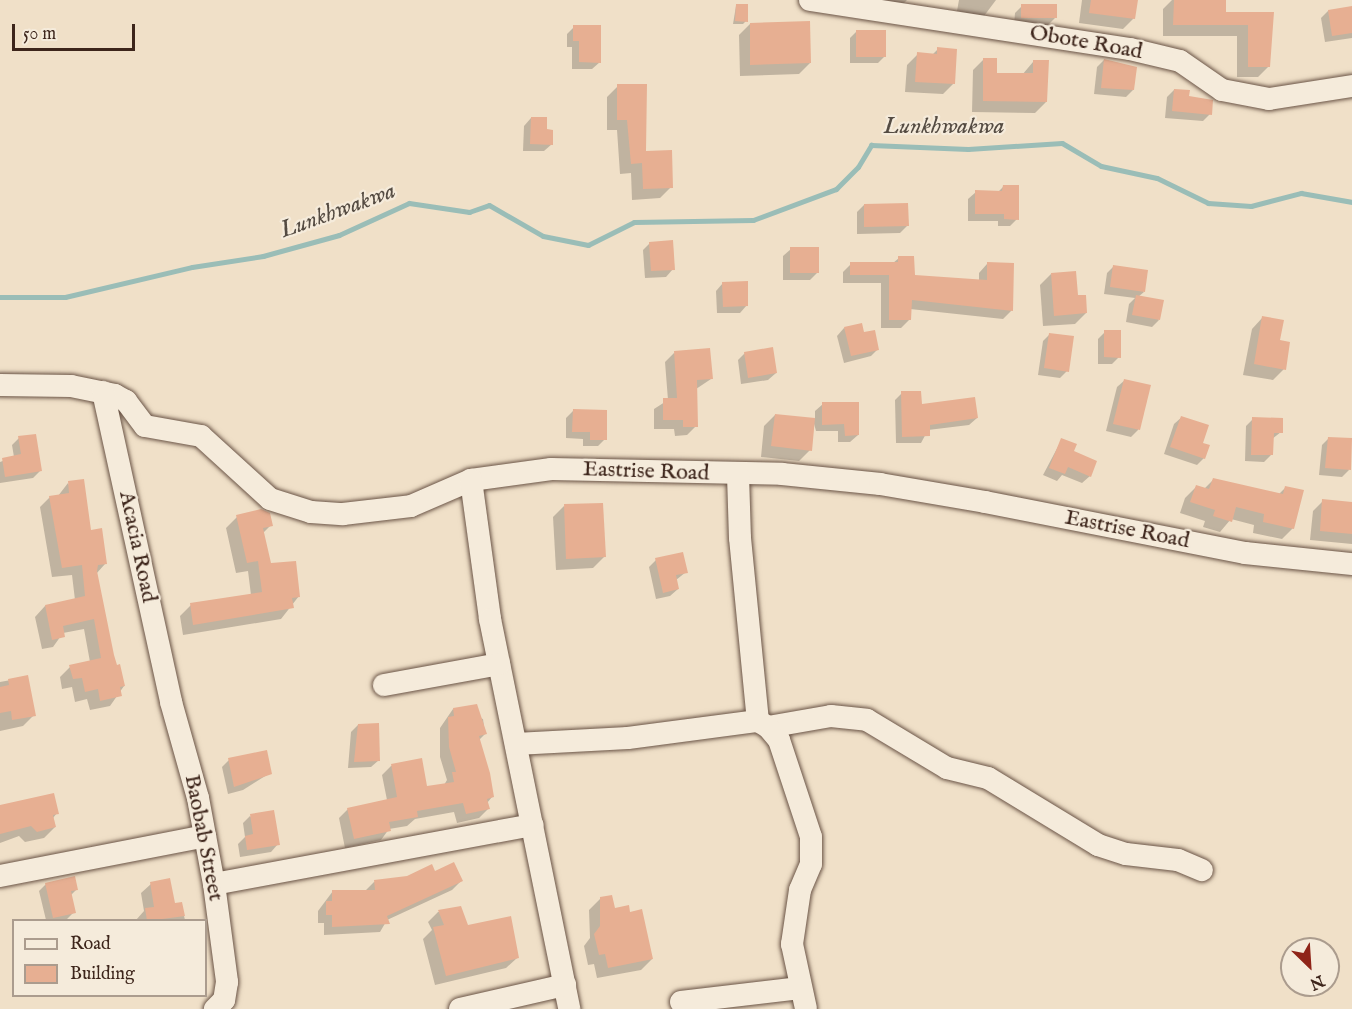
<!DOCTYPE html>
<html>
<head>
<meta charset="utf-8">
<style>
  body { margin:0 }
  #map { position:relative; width:1352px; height:1009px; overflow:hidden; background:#f0e0c8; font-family:"IM FELL English",serif }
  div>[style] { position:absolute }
  .shadow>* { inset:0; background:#0003 }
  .stream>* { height:5px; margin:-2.5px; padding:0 2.5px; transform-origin:2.5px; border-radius:2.5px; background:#9abdb7 }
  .building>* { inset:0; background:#e7af92 }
  .roads { filter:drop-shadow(0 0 2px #6a5446) drop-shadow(0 0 2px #6a5446) }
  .minor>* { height:22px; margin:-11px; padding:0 11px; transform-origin:11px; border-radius:11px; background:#f5ebdb }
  span { translate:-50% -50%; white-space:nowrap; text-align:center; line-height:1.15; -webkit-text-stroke:4.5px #f5ebdb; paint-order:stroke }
  .street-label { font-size:22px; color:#3d251b }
  .water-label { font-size:24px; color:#544b42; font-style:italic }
  .legend { position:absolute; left:12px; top:919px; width:195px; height:78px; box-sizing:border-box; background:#f5ebdb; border:2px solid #ab9c8e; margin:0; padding:8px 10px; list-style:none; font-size:18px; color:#3d251b }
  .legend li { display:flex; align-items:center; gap:12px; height:30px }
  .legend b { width:30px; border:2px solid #ab9c8e }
  .north { position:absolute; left:1280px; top:937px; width:60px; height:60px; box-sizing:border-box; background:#f5ebdb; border:2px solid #ab9c8e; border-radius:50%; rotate:155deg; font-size:16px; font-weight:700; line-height:24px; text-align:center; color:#3d251b }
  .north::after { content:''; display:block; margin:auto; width:21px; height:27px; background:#8f2418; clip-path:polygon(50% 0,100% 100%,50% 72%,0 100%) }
  .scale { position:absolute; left:12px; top:24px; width:123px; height:27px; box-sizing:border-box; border:3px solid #3d251b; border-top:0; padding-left:8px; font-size:18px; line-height:21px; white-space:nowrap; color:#3d251b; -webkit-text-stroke:4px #f5ebdb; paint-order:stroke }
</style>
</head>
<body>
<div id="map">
  <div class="shadow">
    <i style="clip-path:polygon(857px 0,907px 0,901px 6px)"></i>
    <i style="clip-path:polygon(959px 0,996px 0,984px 16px,957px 11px)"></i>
    <i style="clip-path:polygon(1082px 0,1136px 0,1134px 18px,1123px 29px,1079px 23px)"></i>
    <i style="clip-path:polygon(1172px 0,1225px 0,1225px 13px,1273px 14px,1269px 66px,1258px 77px,1237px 77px,1237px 36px,1163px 36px,1163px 9px)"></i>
    <i style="clip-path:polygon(736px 6px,746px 21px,743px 24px,733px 24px)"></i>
    <i style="clip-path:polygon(1022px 6px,1055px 18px,1048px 25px,1014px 25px,1015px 13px)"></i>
    <i style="clip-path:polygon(1352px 7px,1352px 38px,1325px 42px,1321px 18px,1328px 11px)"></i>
    <i style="clip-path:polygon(750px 24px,810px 63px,799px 74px,740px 76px,739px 35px)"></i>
    <i style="clip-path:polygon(574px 27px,600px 62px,592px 69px,572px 69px,572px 47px,567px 47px,567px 34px)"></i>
    <i style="clip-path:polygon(857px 31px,885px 56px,878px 63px,850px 63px,850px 38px)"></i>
    <i style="clip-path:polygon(938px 49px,954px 83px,943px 94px,905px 92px,907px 65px,918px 54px,932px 55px)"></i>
    <i style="clip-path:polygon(984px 59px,995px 74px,1022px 75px,1033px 62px,1046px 102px,1035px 113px,972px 112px,973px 70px)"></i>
    <i style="clip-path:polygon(1104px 60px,1133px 90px,1126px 97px,1094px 94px,1097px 67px)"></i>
    <i style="clip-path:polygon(618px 86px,645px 152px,671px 187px,660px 198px,632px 200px,631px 173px,620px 174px,617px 130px,607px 130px,607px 97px)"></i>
    <i style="clip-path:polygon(1174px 90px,1188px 97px,1210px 114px,1203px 121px,1165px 118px,1167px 97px)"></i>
    <i style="clip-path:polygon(531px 118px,546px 131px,552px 144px,544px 151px,523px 151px,524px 126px)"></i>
    <i style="clip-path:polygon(1003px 187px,1017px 219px,1010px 226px,998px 226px,998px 221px,968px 221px,968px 199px,976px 192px,998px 192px)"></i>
    <i style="clip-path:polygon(864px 205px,907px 226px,900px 233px,857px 234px,857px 212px)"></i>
    <i style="clip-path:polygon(650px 243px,673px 269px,666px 277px,645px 278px,643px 250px)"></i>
    <i style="clip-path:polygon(791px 249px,817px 273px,810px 280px,783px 280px,783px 256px)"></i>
    <i style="clip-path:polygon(899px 258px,913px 276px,979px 281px,979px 273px,987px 264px,1012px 310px,1003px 319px,910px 309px,910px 319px,901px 328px,881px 328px,881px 283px,843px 283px,843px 272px,851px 264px,893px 263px)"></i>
    <i style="clip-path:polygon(1114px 266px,1144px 292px,1138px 297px,1159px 320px,1152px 327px,1126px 322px,1129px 304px,1135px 298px,1104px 294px,1107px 273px)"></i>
    <i style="clip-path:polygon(1051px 274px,1077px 297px,1086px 313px,1075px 324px,1043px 326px,1040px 285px)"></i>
    <i style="clip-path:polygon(723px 283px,747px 305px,740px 313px,717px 313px,716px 291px)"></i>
    <i style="clip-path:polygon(1263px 317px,1278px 341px,1284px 369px,1273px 380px,1243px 375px,1252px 329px)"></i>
    <i style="clip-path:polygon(844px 328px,863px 334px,878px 349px,871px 356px,844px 363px,837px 336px)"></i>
    <i style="clip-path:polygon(1105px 332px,1119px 357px,1112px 364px,1098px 364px,1098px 339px)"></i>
    <i style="clip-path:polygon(1050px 334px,1067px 371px,1060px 378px,1038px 375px,1043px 341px)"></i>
    <i style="clip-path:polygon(674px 353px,711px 379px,696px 389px,696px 426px,687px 435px,675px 436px,674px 429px,654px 429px,654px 409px,668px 400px,665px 362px)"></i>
    <i style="clip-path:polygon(745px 353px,776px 373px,768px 380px,741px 384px,738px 360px)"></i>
    <i style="clip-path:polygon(1125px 380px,1149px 386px,1138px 430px,1131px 437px,1106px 431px,1117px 387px)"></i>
    <i style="clip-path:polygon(902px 393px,920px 406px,977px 418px,969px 425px,928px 430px,921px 443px,896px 443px,895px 400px)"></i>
    <i style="clip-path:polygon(823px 404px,858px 435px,850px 442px,838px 442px,838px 431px,816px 431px,813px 420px,810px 450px,799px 461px,761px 457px,764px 426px,775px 415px,815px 419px,815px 411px)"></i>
    <i style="clip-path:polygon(573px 411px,605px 439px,598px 446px,583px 446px,583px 439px,566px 438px,566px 418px)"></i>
    <i style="clip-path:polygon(1182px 417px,1201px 444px,1204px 458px,1197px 465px,1164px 454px,1174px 424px)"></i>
    <i style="clip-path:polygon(1253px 419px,1281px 432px,1272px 439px,1271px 455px,1264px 462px,1245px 461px,1246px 426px)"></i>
    <i style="clip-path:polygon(19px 438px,40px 471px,33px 478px,0 483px,0 462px,14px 457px,12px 445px)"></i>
    <i style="clip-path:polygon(1329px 438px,1349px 470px,1342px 477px,1319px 475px,1322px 445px)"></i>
    <i style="clip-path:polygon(1062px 439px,1090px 476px,1082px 483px,1062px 475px,1057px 481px,1043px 475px)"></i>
    <i style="clip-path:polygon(1213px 480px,1279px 494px,1285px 488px,1293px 528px,1282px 539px,1253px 533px,1254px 525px,1231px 519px,1220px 532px,1203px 527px,1205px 521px,1180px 513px,1185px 498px,1196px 487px,1204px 489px)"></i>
    <i style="clip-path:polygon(68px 483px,105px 564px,96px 574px,112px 656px,124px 686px,110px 706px,90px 710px,87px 699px,75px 702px,72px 687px,62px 689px,60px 677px,70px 667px,90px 662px,84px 629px,63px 633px,53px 647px,42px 649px,35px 617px,45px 606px,75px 600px,72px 575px,52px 577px,40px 507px,50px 497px,58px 496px)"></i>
    <i style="clip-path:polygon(1323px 501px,1352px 503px,1352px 544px,1310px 540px,1313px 511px)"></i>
    <i style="clip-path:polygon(564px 506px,605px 556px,593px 568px,556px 570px,553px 517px)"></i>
    <i style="clip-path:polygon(237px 517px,271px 525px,262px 534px,270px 565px,299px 596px,281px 619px,183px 635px,180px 616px,191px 605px,251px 595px,248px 571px,236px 573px,226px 528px)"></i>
    <i style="clip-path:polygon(656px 560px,686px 572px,676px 580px,678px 589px,670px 596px,656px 599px,649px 567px)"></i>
    <i style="clip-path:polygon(27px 677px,34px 715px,23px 726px,0 731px,0 682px)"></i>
    <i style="clip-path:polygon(453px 709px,483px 719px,485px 734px,478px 741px,492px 797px,487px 803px,488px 809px,479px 818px,457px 823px,454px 812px,415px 819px,407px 826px,389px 829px,381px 840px,345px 848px,339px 818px,348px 809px,387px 800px,382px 775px,391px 766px,421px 760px,426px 788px,444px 785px,447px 780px,440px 757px,440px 728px)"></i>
    <i style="clip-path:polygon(358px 725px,379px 760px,371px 767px,348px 768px,351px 732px)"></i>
    <i style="clip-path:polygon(229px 760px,270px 773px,243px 790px,228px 794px,222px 767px)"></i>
    <i style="clip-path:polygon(0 806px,57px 813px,53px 818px,55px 827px,44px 838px,25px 842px,19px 836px,0 843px)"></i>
    <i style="clip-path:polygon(250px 816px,278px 844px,271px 852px,240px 857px,238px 844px,245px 837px,243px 823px)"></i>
    <i style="clip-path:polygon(461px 881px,452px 890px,387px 920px,380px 932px,324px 935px,324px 923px,318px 923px,318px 911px,333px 891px,365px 891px,374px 882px)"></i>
    <i style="clip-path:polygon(46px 884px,77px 889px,71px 895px,74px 912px,67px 919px,46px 920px,39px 891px)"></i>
    <i style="clip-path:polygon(151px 884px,173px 905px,181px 904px,185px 920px,136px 920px,144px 911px,141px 893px)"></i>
    <i style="clip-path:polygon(600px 899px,614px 909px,629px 913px,652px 959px,641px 970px,597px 978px,594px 964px,588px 965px,584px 946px,590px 938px,589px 910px)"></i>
    <i style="clip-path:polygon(460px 908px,467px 926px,517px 958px,506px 968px,435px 985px,423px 939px,432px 930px,428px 922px,438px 912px)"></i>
  </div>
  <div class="stream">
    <i style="left:0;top:297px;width:65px"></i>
    <i style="left:65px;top:297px;width:130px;rotate:-13.3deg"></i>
    <i style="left:192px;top:267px;width:72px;rotate:-8.8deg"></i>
    <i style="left:263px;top:256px;width:79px;rotate:-15.4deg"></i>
    <i style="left:339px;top:235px;width:77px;rotate:-24.6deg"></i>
    <i style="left:409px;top:203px;width:61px;rotate:8.5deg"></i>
    <i style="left:469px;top:212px;width:21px;rotate:-19deg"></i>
    <i style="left:489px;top:205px;width:62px;rotate:29.9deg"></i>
    <i style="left:543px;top:236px;width:46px;rotate:11.3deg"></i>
    <i style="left:588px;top:245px;width:51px;rotate:-26.6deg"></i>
    <i style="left:634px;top:222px;width:119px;rotate:-1deg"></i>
    <i style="left:753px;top:220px;width:89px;rotate:-20.5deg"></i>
    <i style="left:836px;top:189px;width:31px;rotate:-45deg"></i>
    <i style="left:858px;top:167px;width:26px;rotate:-59deg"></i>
    <i style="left:871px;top:145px;width:97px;rotate:2.4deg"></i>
    <i style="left:968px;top:149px;width:94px;rotate:-3.7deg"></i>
    <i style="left:1062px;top:143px;width:45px;rotate:30.5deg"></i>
    <i style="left:1101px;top:166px;width:57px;rotate:12.1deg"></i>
    <i style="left:1157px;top:178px;width:57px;rotate:26.1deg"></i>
    <i style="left:1208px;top:203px;width:43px;rotate:4deg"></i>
    <i style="left:1251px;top:206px;width:52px;rotate:-14.6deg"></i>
    <i style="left:1301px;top:193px;width:52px;rotate:10deg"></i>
  </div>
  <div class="building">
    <i style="clip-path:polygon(1091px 0,1138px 0,1135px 19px,1089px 13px)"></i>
    <i style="clip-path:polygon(1174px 0,1226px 0,1226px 12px,1274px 12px,1270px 67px,1248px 67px,1248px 25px,1173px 25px)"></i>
    <i style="clip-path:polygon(736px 4px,748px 4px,748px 22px,735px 21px)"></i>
    <i style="clip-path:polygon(1021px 4px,1057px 4px,1057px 18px,1021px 18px)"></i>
    <i style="clip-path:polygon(1352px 6px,1352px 33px,1332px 36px,1328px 10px)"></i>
    <i style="clip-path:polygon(810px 21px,811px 63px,750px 65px,750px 23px)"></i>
    <i style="clip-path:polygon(573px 25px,601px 25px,601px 63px,579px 62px,579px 41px,573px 41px)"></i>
    <i style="clip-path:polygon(856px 30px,886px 30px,886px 57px,856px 57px)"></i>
    <i style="clip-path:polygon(937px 47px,957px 49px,955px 84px,915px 82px,917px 52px,937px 54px)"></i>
    <i style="clip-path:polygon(983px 58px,997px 58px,997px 73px,1033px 73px,1033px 60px,1049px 60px,1047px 102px,983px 101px)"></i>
    <i style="clip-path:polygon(1104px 59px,1137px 67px,1134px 90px,1101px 88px)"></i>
    <i style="clip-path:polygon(617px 84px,647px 84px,646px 151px,672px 150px,673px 188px,643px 189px,642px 163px,631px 164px,627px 120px,617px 120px)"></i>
    <i style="clip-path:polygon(1174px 89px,1190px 90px,1189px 96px,1213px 100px,1212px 115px,1172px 111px)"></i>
    <i style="clip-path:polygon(531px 117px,547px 117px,547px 129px,553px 130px,553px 145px,530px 144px)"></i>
    <i style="clip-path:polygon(1003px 185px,1019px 185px,1019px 220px,1004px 219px,1004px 214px,975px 214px,975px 190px,1002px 191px)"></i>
    <i style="clip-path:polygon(908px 203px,909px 226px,864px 227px,864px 204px)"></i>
    <i style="clip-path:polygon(673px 240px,675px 270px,651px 271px,649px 242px)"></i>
    <i style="clip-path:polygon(790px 247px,819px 247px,819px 273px,790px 273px)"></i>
    <i style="clip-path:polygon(898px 256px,914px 256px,915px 275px,987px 280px,987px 262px,1014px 263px,1013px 311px,912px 300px,911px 320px,889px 320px,889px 275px,850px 275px,850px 262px,898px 262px)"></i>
    <i style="clip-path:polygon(1113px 265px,1148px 270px,1145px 292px,1110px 287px)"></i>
    <i style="clip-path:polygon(1076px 271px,1078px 295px,1086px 295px,1087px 313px,1054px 316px,1051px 273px)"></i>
    <i style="clip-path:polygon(748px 281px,748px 306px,723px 307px,722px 282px)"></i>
    <i style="clip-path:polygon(1136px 295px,1164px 300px,1160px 320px,1132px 315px)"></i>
    <i style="clip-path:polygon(1262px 316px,1284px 320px,1280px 340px,1290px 342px,1286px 370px,1254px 364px)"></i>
    <i style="clip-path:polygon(862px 323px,864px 332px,875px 330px,879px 350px,851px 356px,844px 327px)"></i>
    <i style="clip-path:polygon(1104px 330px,1121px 330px,1121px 358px,1104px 357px)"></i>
    <i style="clip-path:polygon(1049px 333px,1074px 336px,1069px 372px,1044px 368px)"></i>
    <i style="clip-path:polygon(773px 347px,777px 373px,748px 378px,744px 352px)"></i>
    <i style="clip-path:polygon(710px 348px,713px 379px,697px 380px,698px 427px,683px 427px,683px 420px,663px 420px,663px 398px,677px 398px,674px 351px)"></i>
    <i style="clip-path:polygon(1124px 379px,1151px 385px,1140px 430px,1113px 424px)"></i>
    <i style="clip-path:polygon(901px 391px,921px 391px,922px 404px,975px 397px,978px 418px,930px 425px,930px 436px,902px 437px)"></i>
    <i style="clip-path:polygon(822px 402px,859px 402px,859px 435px,845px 436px,844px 424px,822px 425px)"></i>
    <i style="clip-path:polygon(573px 409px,607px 410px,607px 440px,590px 440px,590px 432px,572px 432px)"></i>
    <i style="clip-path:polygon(775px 414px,815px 418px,812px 451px,771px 446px)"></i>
    <i style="clip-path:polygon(1181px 416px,1209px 425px,1203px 443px,1210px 445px,1205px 459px,1170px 447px)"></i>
    <i style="clip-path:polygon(1252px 417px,1283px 418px,1283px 433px,1274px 433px,1273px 455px,1251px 455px)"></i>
    <i style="clip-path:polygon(36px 434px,42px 471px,5px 477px,2px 458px,21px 454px,18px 436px)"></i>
    <i style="clip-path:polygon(1328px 437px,1352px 438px,1351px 470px,1325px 468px)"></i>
    <i style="clip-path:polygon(1061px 438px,1077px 444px,1074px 451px,1097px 461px,1091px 477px,1068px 467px,1065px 474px,1049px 468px)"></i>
    <i style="clip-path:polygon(1213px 478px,1283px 494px,1285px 486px,1304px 490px,1294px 529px,1263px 522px,1264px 514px,1236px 507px,1232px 522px,1213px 516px,1215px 510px,1190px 502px,1196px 485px,1209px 489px)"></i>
    <i style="clip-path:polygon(84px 479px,91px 530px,102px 528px,107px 564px,98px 565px,97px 571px,114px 655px,117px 665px,120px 664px,125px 686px,120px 687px,122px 696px,100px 701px,98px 689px,85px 692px,82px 678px,73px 679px,69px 665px,101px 658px,94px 619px,63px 626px,65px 637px,52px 640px,45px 605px,85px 596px,82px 565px,62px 568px,49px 496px,69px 493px,68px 481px)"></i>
    <i style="clip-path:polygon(1322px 499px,1352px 502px,1352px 534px,1320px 531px)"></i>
    <i style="clip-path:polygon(603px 503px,606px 557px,566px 559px,564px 504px)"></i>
    <i style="clip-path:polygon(261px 509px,270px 513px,273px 526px,263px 528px,271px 563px,296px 561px,300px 597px,292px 598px,294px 608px,193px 625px,190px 603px,262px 592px,258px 561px,247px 563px,236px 515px)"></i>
    <i style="clip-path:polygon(683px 552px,688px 573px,676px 575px,679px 589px,663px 593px,655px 558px)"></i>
    <i style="clip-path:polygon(28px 675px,36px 716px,12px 720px,11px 711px,0 713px,0 687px,9px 685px,8px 679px)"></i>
    <i style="clip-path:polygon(477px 704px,487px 734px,479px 736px,490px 773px,494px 797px,487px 799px,490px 809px,466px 814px,463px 803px,417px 811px,418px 817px,389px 822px,391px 831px,354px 839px,347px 808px,397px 797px,391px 764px,422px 758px,427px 786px,454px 782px,452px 772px,456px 772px,449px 747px,448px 717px,454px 716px,453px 708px)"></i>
    <i style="clip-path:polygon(379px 723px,380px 761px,354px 762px,358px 724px)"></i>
    <i style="clip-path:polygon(267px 750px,272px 774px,234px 787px,228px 758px)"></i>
    <i style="clip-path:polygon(54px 793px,59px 814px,53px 815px,56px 827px,37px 832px,31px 826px,0 834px,0 805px)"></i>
    <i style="clip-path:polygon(274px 810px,280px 845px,247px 850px,245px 836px,253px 834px,250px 814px)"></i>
    <i style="clip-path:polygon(454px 862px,463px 881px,387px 916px,390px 924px,332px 927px,332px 915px,326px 915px,326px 901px,332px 901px,332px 890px,375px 890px,374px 880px,407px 876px,432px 864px,435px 871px)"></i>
    <i style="clip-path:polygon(75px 876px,78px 890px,71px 891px,76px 913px,53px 918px,45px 883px)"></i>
    <i style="clip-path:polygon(170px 878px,175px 903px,182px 902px,185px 916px,147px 921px,145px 908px,154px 907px,150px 882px)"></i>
    <i style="clip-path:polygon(612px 895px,615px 908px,629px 905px,630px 912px,642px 909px,653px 959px,608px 968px,605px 954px,599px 955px,594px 934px,600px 926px,600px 897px)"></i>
    <i style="clip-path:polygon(461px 906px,468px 925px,511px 916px,519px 958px,446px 976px,433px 927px,444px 925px,438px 910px)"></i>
  </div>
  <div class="roads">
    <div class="minor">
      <i style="left:810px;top:0;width:324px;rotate:8.7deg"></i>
      <i style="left:1130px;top:49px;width:51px;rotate:13.5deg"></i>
      <i style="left:1180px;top:61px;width:51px;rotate:34.6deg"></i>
      <i style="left:1222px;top:90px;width:48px;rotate:10.8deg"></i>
      <i style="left:1269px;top:99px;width:84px;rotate:-8.9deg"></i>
      <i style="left:0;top:385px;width:71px;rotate:0.8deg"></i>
      <i style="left:71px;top:386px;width:45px;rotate:11.6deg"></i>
      <i style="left:115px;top:395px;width:13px;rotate:29deg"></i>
      <i style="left:126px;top:401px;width:31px;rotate:53deg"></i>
      <i style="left:145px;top:426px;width:57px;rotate:10.1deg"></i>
      <i style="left:201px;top:436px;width:93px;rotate:42.4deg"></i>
      <i style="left:270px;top:499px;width:43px;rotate:17.6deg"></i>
      <i style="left:311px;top:512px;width:32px;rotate:4deg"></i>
      <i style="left:343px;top:514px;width:68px;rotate:-6.7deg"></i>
      <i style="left:411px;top:506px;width:65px;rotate:-23.4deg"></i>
      <i style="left:471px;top:480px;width:81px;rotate:-7.8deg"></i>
      <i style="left:551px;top:469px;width:231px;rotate:1.2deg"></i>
      <i style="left:782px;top:474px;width:99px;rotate:5.8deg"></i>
      <i style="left:880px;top:484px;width:107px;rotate:9.7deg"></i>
      <i style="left:985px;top:502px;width:265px;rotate:11.1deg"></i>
      <i style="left:1245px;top:553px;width:108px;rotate:5.9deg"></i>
      <i style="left:103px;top:392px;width:317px;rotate:77.6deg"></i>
      <i style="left:171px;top:702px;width:100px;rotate:74.3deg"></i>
      <i style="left:198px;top:798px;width:87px;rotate:79.5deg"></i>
      <i style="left:214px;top:884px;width:99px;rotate:82.4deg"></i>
      <i style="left:227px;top:982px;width:18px;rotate:99deg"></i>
      <i style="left:224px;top:1000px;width:13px;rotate:135deg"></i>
      <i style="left:738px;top:475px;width:63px;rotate:88.2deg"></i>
      <i style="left:740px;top:538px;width:184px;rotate:84.4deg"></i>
      <i style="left:471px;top:480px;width:140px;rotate:82.2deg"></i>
      <i style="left:490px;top:619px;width:398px;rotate:78.5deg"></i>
      <i style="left:384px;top:685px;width:117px;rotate:-10.3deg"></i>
      <i style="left:768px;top:727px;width:64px;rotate:-9.9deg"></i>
      <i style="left:831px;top:716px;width:36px;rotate:6deg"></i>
      <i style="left:867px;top:720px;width:93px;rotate:31deg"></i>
      <i style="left:947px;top:768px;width:42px;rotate:13.7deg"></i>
      <i style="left:988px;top:778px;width:129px;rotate:31.3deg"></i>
      <i style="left:1098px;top:845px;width:29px;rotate:18deg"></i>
      <i style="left:1126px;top:854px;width:52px;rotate:6.6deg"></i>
      <i style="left:1178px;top:860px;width:26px;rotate:23deg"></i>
      <i style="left:516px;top:744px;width:112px;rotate:-3.1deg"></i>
      <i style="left:628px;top:738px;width:131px;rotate:-7.5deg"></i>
      <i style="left:758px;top:721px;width:12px;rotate:31deg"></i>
      <i style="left:768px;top:727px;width:17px;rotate:50deg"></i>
      <i style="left:779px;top:740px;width:102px;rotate:71.7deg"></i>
      <i style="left:811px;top:837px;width:27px;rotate:90deg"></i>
      <i style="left:811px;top:864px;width:28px;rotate:113deg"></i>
      <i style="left:800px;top:890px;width:55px;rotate:98.4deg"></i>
      <i style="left:792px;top:944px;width:66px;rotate:77.8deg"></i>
      <i style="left:0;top:876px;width:209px;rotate:-11deg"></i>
      <i style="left:214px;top:884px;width:324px;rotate:-10.5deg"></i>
      <i style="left:681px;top:1002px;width:120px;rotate:-6.7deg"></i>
      <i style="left:460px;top:1009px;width:108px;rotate:-12.9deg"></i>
    </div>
  </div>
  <div class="street-label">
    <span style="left:1086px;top:43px;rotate:10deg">Obote Road</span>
    <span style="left:646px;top:472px;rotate:2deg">Eastrise Road</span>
    <span style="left:1127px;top:530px;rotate:11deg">Eastrise Road</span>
    <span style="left:137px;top:547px;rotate:78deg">Acacia Road</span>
    <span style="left:203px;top:838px;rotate:79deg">Baobab Street</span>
  </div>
  <div class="water-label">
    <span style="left:944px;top:127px">Lunkhwakwa</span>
    <span style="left:338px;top:211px;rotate:-20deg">Lunkhwakwa</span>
  </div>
  <ul class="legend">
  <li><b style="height:8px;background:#f5ebdb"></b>Road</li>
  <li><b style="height:16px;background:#e7af92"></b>Building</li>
  </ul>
  <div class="north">N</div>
  <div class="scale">50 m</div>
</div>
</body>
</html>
